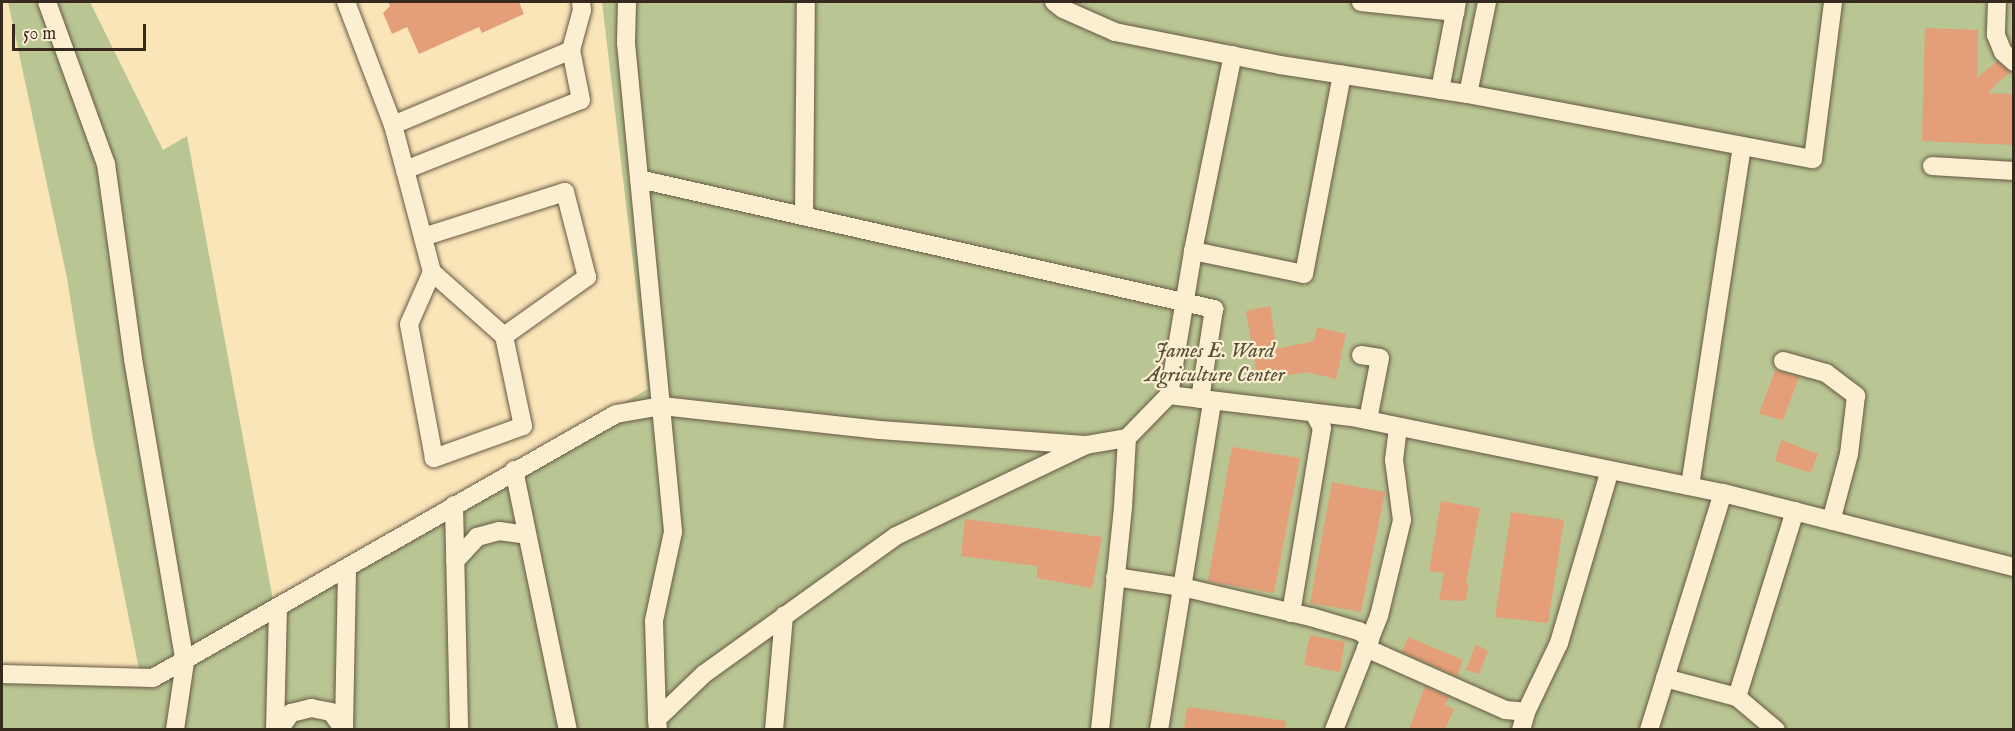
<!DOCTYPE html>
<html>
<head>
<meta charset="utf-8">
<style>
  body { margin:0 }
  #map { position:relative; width:2015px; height:731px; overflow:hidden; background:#fae5b8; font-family:"IM FELL English",serif }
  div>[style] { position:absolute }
  .green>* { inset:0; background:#b9c693 }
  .building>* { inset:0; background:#e59f78 }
  .roads { filter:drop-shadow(0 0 2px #675844) drop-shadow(0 0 2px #675844) }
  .minor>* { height:18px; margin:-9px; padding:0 9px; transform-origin:9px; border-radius:9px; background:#fceed1 }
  span { translate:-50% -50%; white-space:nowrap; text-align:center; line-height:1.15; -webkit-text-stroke:4.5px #fceed1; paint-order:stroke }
  .park-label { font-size:21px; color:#57503a; font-style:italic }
  .frame { position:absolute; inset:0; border:3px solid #36291d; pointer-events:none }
  .scale { position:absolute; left:12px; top:24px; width:134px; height:27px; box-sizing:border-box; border:3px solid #36291d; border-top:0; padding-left:8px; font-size:18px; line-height:21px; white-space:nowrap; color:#36291d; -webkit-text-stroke:4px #fceed1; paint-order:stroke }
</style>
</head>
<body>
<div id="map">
  <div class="green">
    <i style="clip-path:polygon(8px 2px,90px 2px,163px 150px,187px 136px,273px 600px,648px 389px,602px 2px,2013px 2px,2013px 729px,2px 730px,2px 665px,139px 669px,93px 440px,67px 278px)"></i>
  </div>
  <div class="building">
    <i style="clip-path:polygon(388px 2px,519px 2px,524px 14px,482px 33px,479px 27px,419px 54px,407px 27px,392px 34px,383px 13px,390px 6px)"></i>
    <i style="clip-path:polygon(1925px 28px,1978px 30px,1977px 78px,1997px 61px,2010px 72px,1987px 93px,2013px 94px,2013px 145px,1922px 141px)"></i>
    <i style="clip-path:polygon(1270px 306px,1277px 349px,1314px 341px,1317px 327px,1346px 334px,1336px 379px,1306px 372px,1258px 381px,1246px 311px)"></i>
    <i style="clip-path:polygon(1775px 370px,1799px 377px,1783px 420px,1759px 414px)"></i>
    <i style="clip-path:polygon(1781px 440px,1818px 454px,1811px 473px,1775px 461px)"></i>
    <i style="clip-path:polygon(1232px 447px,1300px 458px,1274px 593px,1208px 581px)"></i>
    <i style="clip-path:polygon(1332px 482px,1385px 492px,1361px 612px,1310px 603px)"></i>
    <i style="clip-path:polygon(1441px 501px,1480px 508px,1466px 584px,1469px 584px,1466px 601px,1439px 600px,1444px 573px,1429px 571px)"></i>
    <i style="clip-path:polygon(1511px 512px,1564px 520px,1548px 623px,1495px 617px)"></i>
    <i style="clip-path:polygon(965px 519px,1102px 537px,1092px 588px,1037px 578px,1037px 566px,961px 556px)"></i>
    <i style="clip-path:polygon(1310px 635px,1345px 642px,1340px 672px,1304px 665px)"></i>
    <i style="clip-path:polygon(1408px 637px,1463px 660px,1457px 676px,1402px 652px)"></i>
    <i style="clip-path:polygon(1476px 644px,1488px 651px,1479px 674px,1466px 670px)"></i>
    <i style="clip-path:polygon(1425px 687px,1449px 697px,1445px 705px,1454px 709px,1445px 729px,1409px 729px)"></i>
    <i style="clip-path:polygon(1187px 707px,1286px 721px,1285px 729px,1184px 729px)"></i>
  </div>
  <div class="roads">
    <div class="minor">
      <i style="left:47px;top:2px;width:172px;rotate:70deg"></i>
      <i style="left:106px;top:164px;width:197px;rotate:82.1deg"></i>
      <i style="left:133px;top:359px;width:307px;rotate:80.3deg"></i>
      <i style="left:185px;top:662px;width:69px;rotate:98.4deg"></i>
      <i style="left:346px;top:2px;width:132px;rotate:69.1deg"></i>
      <i style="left:627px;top:2px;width:41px;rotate:91.4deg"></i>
      <i style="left:626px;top:43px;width:491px;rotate:84.5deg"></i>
      <i style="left:673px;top:532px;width:91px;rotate:102.1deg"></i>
      <i style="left:654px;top:621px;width:98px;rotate:88.2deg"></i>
      <i style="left:1054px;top:2px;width:11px;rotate:38deg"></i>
      <i style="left:1063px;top:9px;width:57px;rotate:23.9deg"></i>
      <i style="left:1115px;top:32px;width:168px;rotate:11.3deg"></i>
      <i style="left:1280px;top:65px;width:190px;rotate:8.8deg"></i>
      <i style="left:1468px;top:94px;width:351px;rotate:10.7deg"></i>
      <i style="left:1813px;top:159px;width:158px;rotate:-82.7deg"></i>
      <i style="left:1361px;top:2px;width:95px;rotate:6.1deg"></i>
      <i style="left:1997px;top:2px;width:33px;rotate:92deg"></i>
      <i style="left:1996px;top:35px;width:18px;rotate:68deg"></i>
      <i style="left:2003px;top:52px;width:15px;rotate:42deg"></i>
      <i style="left:1440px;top:90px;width:90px;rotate:-79.1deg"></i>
      <i style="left:1468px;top:94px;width:94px;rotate:-78.3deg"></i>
      <i style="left:1932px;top:166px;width:82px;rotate:3.5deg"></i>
      <i style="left:405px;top:170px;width:47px;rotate:-104.9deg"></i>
      <i style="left:393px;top:125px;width:193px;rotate:-22.8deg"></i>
      <i style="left:639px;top:179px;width:590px;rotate:12.74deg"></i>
      <i style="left:1214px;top:309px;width:91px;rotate:98.8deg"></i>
      <i style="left:804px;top:216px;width:214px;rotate:-89.5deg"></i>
      <i style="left:423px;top:237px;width:149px;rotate:-17.6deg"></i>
      <i style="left:565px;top:192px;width:88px;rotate:75.5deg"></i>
      <i style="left:587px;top:277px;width:102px;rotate:144.6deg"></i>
      <i style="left:504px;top:336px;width:92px;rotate:78.1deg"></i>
      <i style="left:523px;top:426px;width:95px;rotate:160.2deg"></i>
      <i style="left:434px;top:458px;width:136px;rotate:-100.6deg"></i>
      <i style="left:409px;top:324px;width:57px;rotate:-66.1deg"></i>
      <i style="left:432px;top:272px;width:106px;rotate:-104.8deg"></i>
      <i style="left:405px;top:170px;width:189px;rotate:-21.7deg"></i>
      <i style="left:581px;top:100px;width:51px;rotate:-101.3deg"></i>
      <i style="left:571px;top:50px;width:41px;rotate:-74.6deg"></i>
      <i style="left:582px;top:10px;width:8px;rotate:-97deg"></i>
      <i style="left:1193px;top:251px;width:200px;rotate:-78.5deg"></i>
      <i style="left:432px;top:272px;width:96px;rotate:41.6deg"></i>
      <i style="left:1361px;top:355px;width:19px;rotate:9deg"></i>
      <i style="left:1380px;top:358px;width:63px;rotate:101deg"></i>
      <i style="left:1783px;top:361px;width:45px;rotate:15.6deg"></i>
      <i style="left:1826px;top:373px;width:38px;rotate:37deg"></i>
      <i style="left:1856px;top:396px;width:58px;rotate:96.9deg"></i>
      <i style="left:1849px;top:454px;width:69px;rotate:105deg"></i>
      <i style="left:1169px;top:395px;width:146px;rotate:-80.5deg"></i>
      <i style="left:1193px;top:251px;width:113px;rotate:11.7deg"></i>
      <i style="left:1304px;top:274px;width:203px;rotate:-79.2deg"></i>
      <i style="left:514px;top:470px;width:266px;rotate:78.3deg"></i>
      <i style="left:1690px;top:486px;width:344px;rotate:-81.3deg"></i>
      <i style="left:454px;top:505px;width:225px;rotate:88.7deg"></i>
      <i style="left:455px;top:561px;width:33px;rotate:-47deg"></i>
      <i style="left:477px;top:537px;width:23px;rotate:-15deg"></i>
      <i style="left:499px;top:531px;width:28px;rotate:8deg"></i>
      <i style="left:1115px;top:577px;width:68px;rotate:8.5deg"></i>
      <i style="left:1182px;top:587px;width:132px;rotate:13.1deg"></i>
      <i style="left:1311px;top:617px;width:50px;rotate:16.3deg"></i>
      <i style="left:1359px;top:631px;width:14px;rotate:36deg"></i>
      <i style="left:1291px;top:613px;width:188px;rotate:-80.5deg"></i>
      <i style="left:1322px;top:428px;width:17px;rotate:-118deg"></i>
      <i style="left:1366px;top:648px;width:152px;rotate:24deg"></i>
      <i style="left:1505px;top:710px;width:21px;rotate:5deg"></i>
      <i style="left:2px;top:674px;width:151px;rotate:1.5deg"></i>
      <i style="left:153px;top:678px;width:533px;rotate:-29.69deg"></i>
      <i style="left:616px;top:414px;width:47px;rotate:-9.9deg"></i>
      <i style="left:662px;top:406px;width:219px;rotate:6.3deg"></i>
      <i style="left:880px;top:430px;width:205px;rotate:4.2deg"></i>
      <i style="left:1665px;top:678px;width:74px;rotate:14.8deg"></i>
      <i style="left:344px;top:727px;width:159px;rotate:-88.9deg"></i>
      <i style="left:275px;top:730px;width:123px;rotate:-88.6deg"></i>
      <i style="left:279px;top:730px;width:21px;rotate:-55deg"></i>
      <i style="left:291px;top:713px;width:21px;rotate:-14deg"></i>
      <i style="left:311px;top:708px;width:20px;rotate:11deg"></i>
      <i style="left:331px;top:712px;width:22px;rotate:54deg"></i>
      <i style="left:658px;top:730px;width:11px;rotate:-95deg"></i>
      <i style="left:657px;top:719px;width:65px;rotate:-43.8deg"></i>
      <i style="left:704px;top:674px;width:236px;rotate:-35.7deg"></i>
      <i style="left:896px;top:536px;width:211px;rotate:-25.6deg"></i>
      <i style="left:1086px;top:445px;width:42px;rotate:-9.7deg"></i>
      <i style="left:1127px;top:438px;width:60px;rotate:-45.7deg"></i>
      <i style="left:1169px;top:395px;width:184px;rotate:6.9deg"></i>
      <i style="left:1352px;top:417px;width:379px;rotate:11.6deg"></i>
      <i style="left:1723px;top:493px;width:300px;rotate:14.3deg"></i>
      <i style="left:774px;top:730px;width:115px;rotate:-85deg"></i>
      <i style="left:1100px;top:730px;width:224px;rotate:-84.1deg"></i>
      <i style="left:1123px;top:507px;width:69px;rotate:-86.7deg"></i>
      <i style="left:1159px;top:730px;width:332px;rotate:-80.8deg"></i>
      <i style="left:1334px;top:730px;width:123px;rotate:-68.5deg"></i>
      <i style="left:1379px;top:616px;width:99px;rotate:-76.5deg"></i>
      <i style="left:1402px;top:520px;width:61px;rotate:-97.6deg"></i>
      <i style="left:1394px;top:460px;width:33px;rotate:-83deg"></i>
      <i style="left:1521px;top:730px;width:19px;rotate:-74deg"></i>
      <i style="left:1526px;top:712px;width:76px;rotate:-64.4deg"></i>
      <i style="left:1559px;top:643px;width:180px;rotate:-73.6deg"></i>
      <i style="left:1649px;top:730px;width:248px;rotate:-72.7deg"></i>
      <i style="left:1776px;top:730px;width:51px;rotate:-139.8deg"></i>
      <i style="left:1737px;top:697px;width:195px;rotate:-72.7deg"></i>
    </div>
  </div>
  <div class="park-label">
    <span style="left:1215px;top:364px">James E. Ward<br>Agriculture Center</span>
  </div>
  <div class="frame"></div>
  <div class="scale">50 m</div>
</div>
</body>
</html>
